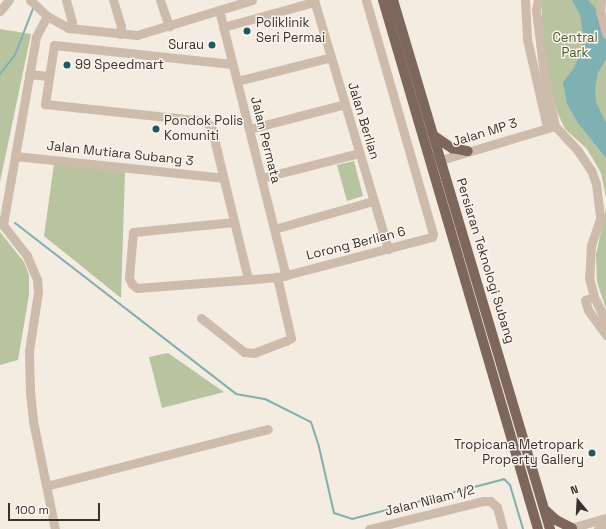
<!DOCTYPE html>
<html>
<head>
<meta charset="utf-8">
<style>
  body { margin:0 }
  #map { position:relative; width:606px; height:529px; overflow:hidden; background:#f4ebe1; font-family:"Space Grotesk",sans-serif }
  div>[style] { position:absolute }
  .green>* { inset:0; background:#b8c4a0 }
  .water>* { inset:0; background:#7fb0b2 }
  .stream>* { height:2px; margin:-1px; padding:0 1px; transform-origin:1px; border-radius:1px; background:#7fb0b2 }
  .minor>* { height:9px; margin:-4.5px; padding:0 4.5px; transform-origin:4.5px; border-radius:4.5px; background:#cdbbac }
  .major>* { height:10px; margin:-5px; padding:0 5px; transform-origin:5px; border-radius:5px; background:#7d675c }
  .dots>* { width:11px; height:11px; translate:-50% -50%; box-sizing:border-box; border:2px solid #fbf5ee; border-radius:50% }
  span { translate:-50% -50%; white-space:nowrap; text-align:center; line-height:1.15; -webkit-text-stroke:3px #fbf5ee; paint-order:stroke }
  .poi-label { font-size:13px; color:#3b302b }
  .left { translate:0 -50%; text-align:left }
  .right { translate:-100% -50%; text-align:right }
  .park-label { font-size:13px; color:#4a5a2e }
  .street-label { font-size:13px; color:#3b302b }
  .north { position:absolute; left:558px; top:481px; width:40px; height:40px; -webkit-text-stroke:3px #fbf5ee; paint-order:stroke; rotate:342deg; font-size:11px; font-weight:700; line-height:16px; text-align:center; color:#3b302b }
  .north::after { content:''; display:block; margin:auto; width:14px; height:18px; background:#3b302b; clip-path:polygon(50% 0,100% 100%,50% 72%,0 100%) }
  .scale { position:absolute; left:8px; top:503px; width:92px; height:18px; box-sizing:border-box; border:2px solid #3b302b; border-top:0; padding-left:5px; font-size:12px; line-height:14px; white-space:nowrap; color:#3b302b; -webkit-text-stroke:3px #fbf5ee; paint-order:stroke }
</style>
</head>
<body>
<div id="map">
  <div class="green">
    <i style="clip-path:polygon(542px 0,598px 0,606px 39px,606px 197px,601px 173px,587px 149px,565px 129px,558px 114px,548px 81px,542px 39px)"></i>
    <i style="clip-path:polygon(0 29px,31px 34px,0 182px)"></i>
    <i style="clip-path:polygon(354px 161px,363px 196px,347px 201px,337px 165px)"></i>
    <i style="clip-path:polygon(54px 164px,125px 172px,121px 298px,44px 236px)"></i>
    <i style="clip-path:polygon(606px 208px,606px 309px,597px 282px,596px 255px)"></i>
    <i style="clip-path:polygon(0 232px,24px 262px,29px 275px,29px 295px,18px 360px,0 365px)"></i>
    <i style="clip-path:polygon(168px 353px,224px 392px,162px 408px,149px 357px)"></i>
  </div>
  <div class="water">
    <i style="clip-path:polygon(572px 0,588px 0,597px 10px,606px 39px,606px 59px,598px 73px,595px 87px,596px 102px,606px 123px,606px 158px,578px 123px,567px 104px,563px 82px,574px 68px,581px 51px,583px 33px,580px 15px)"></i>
  </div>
  <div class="stream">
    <i style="left:0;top:74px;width:24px;rotate:-52deg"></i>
    <i style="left:15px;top:55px;width:53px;rotate:-68.8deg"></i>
    <i style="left:15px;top:223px;width:279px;rotate:37.7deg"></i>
    <i style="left:236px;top:394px;width:29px;rotate:10deg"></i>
    <i style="left:265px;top:399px;width:51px;rotate:26.6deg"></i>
    <i style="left:311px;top:422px;width:26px;rotate:72deg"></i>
    <i style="left:319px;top:447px;width:68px;rotate:77.2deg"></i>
    <i style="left:334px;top:513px;width:19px;rotate:18deg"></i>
    <i style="left:352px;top:519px;width:157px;rotate:-14.7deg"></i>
    <i style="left:504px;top:479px;width:8px;rotate:45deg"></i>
    <i style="left:510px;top:485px;width:46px;rotate:73.5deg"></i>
  </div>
  <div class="minor">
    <i style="left:30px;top:0;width:23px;rotate:43deg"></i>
    <i style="left:47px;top:16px;width:25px;rotate:29deg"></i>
    <i style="left:69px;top:28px;width:68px;rotate:5.9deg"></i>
    <i style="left:137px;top:35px;width:120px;rotate:-16.9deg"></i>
    <i style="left:66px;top:0;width:23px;rotate:75deg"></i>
    <i style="left:72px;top:22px;width:7px;rotate:117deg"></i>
    <i style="left:113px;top:0;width:27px;rotate:73deg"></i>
    <i style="left:121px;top:26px;width:8px;rotate:97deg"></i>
    <i style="left:160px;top:0;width:28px;rotate:71deg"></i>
    <i style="left:314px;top:0;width:260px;rotate:73.4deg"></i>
    <i style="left:525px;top:0;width:39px;rotate:87deg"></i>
    <i style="left:527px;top:39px;width:90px;rotate:77.2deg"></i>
    <i style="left:538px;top:0;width:10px;rotate:101deg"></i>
    <i style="left:536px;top:10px;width:64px;rotate:82.9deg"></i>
    <i style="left:544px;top:74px;width:53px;rotate:78.1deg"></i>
    <i style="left:601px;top:0;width:11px;rotate:95deg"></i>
    <i style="left:600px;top:11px;width:24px;rotate:75deg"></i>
    <i style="left:219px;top:10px;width:274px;rotate:75.9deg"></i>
    <i style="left:0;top:11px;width:14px;rotate:-51deg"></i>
    <i style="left:47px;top:16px;width:24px;rotate:118deg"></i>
    <i style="left:36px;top:37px;width:191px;rotate:100deg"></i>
    <i style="left:3px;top:225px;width:39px;rotate:52deg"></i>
    <i style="left:27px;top:256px;width:26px;rotate:67deg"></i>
    <i style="left:37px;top:280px;width:12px;rotate:85deg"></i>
    <i style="left:38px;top:292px;width:60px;rotate:98.7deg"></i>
    <i style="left:29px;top:351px;width:41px;rotate:88.6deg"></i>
    <i style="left:30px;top:392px;width:29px;rotate:84deg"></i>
    <i style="left:33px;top:421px;width:110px;rotate:78.5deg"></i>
    <i style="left:223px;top:27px;width:94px;rotate:-15.4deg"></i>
    <i style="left:232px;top:64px;width:179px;rotate:-173.9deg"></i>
    <i style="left:54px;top:45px;width:60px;rotate:98.7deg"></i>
    <i style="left:45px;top:104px;width:160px;rotate:6.1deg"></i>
    <i style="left:204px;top:121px;width:9px;rotate:36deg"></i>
    <i style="left:211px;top:126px;width:157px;rotate:76.4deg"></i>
    <i style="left:29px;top:74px;width:19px;rotate:6deg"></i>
    <i style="left:237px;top:81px;width:97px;rotate:-14.3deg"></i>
    <i style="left:249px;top:129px;width:99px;rotate:-14.6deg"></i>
    <i style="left:15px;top:156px;width:209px;rotate:6deg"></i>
    <i style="left:434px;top:162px;width:126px;rotate:-16.6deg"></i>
    <i style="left:555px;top:126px;width:34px;rotate:47deg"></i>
    <i style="left:578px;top:151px;width:23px;rotate:56deg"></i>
    <i style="left:591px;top:170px;width:15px;rotate:70deg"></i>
    <i style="left:596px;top:184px;width:35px;rotate:83deg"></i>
    <i style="left:600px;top:219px;width:28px;rotate:109deg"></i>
    <i style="left:591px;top:245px;width:33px;rotate:93deg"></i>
    <i style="left:589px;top:278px;width:20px;rotate:75deg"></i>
    <i style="left:594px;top:297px;width:28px;rotate:64deg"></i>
    <i style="left:261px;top:178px;width:101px;rotate:-14.3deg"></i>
    <i style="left:234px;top:222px;width:101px;rotate:174.3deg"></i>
    <i style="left:133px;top:232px;width:46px;rotate:95deg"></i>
    <i style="left:129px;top:278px;width:7px;rotate:63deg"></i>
    <i style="left:132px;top:284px;width:6px;rotate:39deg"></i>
    <i style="left:137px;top:288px;width:142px;rotate:-4.4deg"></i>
    <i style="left:279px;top:277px;width:158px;rotate:-14.7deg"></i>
    <i style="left:432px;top:237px;width:3px;rotate:-72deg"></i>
    <i style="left:433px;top:234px;width:243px;rotate:-106deg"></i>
    <i style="left:274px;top:229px;width:103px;rotate:-15.8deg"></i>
    <i style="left:594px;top:297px;width:9px;rotate:162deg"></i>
    <i style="left:585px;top:300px;width:10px;rotate:73deg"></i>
    <i style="left:588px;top:310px;width:31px;rotate:54deg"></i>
    <i style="left:201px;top:318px;width:55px;rotate:38.3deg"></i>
    <i style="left:244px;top:352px;width:10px;rotate:6deg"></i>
    <i style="left:254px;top:353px;width:34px;rotate:-21deg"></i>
    <i style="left:286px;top:341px;width:6px;rotate:-31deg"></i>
    <i style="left:291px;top:338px;width:63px;rotate:-102.9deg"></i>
    <i style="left:46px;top:486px;width:229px;rotate:-14.4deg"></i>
    <i style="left:369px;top:529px;width:117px;rotate:-13.8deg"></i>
    <i style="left:483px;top:501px;width:7px"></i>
    <i style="left:490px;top:501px;width:9px;rotate:41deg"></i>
    <i style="left:497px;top:507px;width:23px;rotate:75deg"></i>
    <i style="left:567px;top:529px;width:41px;rotate:-15.8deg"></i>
    <i style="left:598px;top:529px;width:8px;rotate:-14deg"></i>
  </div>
  <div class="major">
    <i style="left:383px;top:0;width:551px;rotate:73.67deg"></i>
    <i style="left:393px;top:0;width:552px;rotate:73.47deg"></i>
    <i style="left:434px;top:136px;width:22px;rotate:34deg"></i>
    <i style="left:452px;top:148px;width:16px;rotate:11deg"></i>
    <i style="left:545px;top:510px;width:15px;rotate:42deg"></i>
    <i style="left:556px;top:520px;width:18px;rotate:27deg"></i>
  </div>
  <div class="dots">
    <i style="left:247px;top:31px;background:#1f5a5e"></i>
    <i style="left:212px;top:45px;background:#1f5a5e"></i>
    <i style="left:67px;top:65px;background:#1f5a5e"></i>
    <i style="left:156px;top:129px;background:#1f5a5e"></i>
    <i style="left:592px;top:453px;background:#1f5a5e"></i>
  </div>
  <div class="poi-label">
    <span class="left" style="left:256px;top:31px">Poliklinik<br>Seri Permai</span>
    <span class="right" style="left:204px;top:45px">Surau</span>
    <span class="left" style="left:75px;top:65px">99 Speedmart</span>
    <span class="left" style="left:164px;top:129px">Pondok Polis<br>Komuniti</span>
    <span class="right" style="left:584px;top:453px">Tropicana Metropark<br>Property Gallery</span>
  </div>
  <div class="park-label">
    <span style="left:575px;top:46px">Central<br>Park</span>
  </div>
  <div class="street-label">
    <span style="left:363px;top:121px;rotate:73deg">Jalan Berlian</span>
    <span style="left:485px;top:133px;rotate:-17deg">Jalan MP 3</span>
    <span style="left:265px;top:140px;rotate:76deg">Jalan Permata</span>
    <span style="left:120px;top:154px;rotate:6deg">Jalan Mutiara Subang 3</span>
    <span style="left:356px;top:244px;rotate:-14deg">Lorong Berlian 6</span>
    <span style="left:485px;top:261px;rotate:73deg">Persiaran Teknologi Subang</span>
    <span style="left:430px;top:501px;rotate:-14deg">Jalan Nilam 1/2</span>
  </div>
  <div class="north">N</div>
  <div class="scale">100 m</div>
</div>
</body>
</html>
